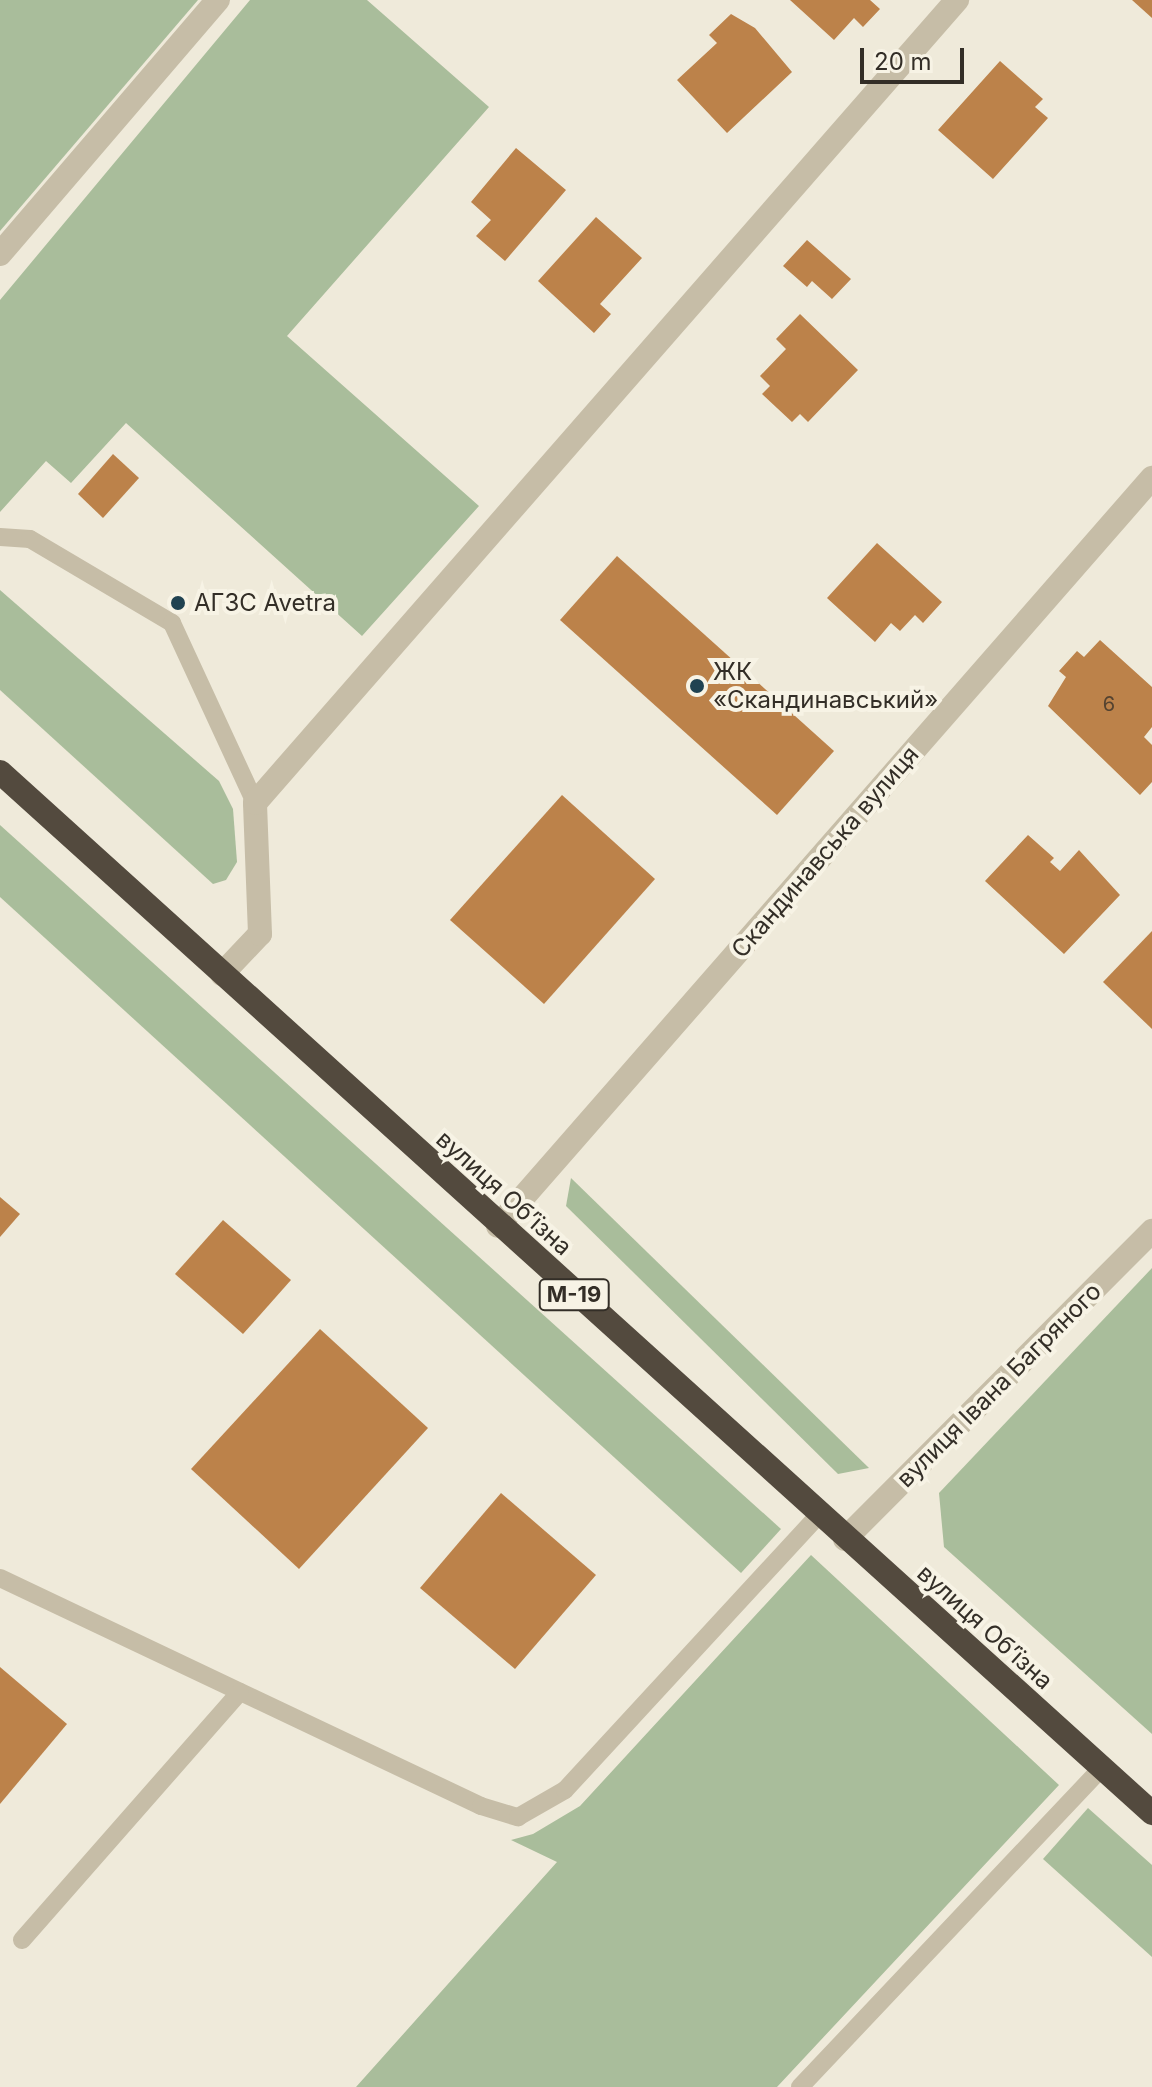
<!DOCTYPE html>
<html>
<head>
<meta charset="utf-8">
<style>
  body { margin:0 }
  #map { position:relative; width:1152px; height:2087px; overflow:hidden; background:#efeada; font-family:Inter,sans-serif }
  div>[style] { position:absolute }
  .green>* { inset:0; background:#a9bd9b }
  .building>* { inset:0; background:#bc824a }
  .lane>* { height:18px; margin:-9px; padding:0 9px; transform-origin:9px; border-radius:9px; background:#c6bda7 }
  .street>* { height:24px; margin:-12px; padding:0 12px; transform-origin:12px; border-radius:12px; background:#c6bda7 }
  .highway>* { height:24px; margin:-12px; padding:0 12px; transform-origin:12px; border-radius:12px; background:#534a3e }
  .dots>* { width:22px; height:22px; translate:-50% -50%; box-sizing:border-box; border:4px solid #f7f3e5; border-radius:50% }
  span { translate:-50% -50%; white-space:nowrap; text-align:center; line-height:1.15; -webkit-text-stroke:8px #f7f3e5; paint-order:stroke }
  .number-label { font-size:20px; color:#554330 }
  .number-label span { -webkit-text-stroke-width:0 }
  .shield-label span { padding:2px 6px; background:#f7f3e5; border:2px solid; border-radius:6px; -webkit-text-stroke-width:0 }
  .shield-label { font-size:22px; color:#332e27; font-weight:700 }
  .poi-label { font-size:24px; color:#332e27 }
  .left { translate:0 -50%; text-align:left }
  .street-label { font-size:24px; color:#332e27 }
  .scale { position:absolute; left:860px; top:48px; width:104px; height:36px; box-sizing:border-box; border:4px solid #332e27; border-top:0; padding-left:10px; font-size:24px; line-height:28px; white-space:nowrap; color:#332e27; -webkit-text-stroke:6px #f7f3e5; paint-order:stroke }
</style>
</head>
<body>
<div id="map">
  <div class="green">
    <i style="clip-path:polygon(0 0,198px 0,0 231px)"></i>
    <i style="clip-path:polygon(250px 0,367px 0,489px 107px,287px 336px,479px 506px,362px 636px,126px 423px,71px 483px,46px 461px,0 512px,0 300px)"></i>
    <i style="clip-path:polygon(0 590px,219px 781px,233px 809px,237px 862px,226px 880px,213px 884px,0 690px)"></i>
    <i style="clip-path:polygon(0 825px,781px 1529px,741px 1573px,0 897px)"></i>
    <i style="clip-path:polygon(571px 1178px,869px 1468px,838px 1474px,566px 1206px)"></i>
    <i style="clip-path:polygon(1152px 1268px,1152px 1734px,944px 1547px,939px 1493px)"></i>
    <i style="clip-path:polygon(811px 1555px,1059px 1785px,777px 2087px,356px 2087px,557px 1862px,511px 1840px,533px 1834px,580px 1806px)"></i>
    <i style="clip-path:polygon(1088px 1808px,1152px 1865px,1152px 1957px,1043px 1859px)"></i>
  </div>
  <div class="building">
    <i style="clip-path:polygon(790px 0,870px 0,880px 9px,863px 27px,854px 18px,834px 40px)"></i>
    <i style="clip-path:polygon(1132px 0,1152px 0,1152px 18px)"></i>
    <i style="clip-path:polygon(731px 14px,755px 28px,792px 72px,727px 133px,677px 80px,717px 43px,709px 35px)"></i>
    <i style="clip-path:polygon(1000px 61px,1043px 99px,1035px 107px,1048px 118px,993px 179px,938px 130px)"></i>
    <i style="clip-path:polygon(516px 148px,566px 190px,505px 261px,476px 236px,491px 220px,471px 202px)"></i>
    <i style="clip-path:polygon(596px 217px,642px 258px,600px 304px,611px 314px,594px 333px,538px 281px)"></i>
    <i style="clip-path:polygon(807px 240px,851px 279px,832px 299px,812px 281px,807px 287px,783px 266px)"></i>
    <i style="clip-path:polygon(800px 314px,858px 370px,808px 422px,800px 414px,792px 422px,762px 394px,770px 386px,760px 376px,786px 349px,776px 339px)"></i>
    <i style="clip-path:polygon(113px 454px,139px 478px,103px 518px,78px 494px)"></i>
    <i style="clip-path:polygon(877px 543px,942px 602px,923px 623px,915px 615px,900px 631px,891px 623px,875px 642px,827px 598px)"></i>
    <i style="clip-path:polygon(617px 556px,834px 751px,777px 815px,560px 620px)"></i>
    <i style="clip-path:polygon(1100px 640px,1152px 687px,1152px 727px,1144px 737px,1152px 745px,1152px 782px,1140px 795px,1048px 706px,1066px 677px,1059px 671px,1077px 651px,1084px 657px)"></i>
    <i style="clip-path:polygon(562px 795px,655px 879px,544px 1004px,450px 920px)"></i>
    <i style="clip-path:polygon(1028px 835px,1054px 858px,1050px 862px,1060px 871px,1079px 850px,1120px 895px,1064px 954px,985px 881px)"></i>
    <i style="clip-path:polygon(1152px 931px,1152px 1029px,1103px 982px)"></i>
    <i style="clip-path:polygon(0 1197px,20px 1214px,0 1237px)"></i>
    <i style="clip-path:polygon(223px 1220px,291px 1280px,243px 1334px,175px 1274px)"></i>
    <i style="clip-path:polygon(320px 1329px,428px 1428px,299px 1569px,191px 1469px)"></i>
    <i style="clip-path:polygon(501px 1493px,596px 1575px,515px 1669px,420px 1588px)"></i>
    <i style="clip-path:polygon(0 1667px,67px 1724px,0 1804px)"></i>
  </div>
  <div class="lane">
    <i style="left:0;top:537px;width:30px;rotate:4deg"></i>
    <i style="left:30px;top:539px;width:165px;rotate:30.6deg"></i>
    <i style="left:172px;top:623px;width:198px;rotate:65.2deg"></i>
    <i style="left:0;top:1578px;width:532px;rotate:25.36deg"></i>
    <i style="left:481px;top:1806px;width:39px;rotate:17deg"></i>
    <i style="left:518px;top:1817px;width:54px;rotate:-29.9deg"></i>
    <i style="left:565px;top:1790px;width:374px;rotate:-47.3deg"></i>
    <i style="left:22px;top:1940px;width:330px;rotate:-48.7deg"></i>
    <i style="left:800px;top:2087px;width:438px;rotate:-46.6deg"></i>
  </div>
  <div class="street">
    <i style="left:0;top:254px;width:335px;rotate:-49.4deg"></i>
    <i style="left:222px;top:974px;width:55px;rotate:-46.5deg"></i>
    <i style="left:260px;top:934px;width:131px;rotate:-92.2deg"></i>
    <i style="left:255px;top:803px;width:1067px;rotate:-48.84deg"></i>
    <i style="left:498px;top:1226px;width:994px;rotate:-48.84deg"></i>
    <i style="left:845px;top:1539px;width:435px;rotate:-45.1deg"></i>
  </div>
  <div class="highway">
    <i style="left:0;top:772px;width:1553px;rotate:42.1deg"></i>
  </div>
  <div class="dots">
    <i style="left:178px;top:603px;background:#204251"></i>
    <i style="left:697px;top:686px;background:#204251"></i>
  </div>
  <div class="number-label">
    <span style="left:1109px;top:704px">6</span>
  </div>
  <div class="shield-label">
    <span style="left:574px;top:1295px">М-19</span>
  </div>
  <div class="poi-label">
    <span class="left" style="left:194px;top:603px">АГЗС Avetra</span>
    <span class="left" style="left:713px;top:686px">ЖК<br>«Скандинавський»</span>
  </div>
  <div class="street-label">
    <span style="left:825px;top:852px;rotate:-49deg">Скандинавська вулиця</span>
    <span style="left:504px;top:1193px;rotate:42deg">вулиця Об’їзна</span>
    <span style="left:999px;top:1385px;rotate:-45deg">вулиця Івана Багряного</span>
    <span style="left:985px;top:1627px;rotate:42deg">вулиця Об’їзна</span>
  </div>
  <div class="scale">20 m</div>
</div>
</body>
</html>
